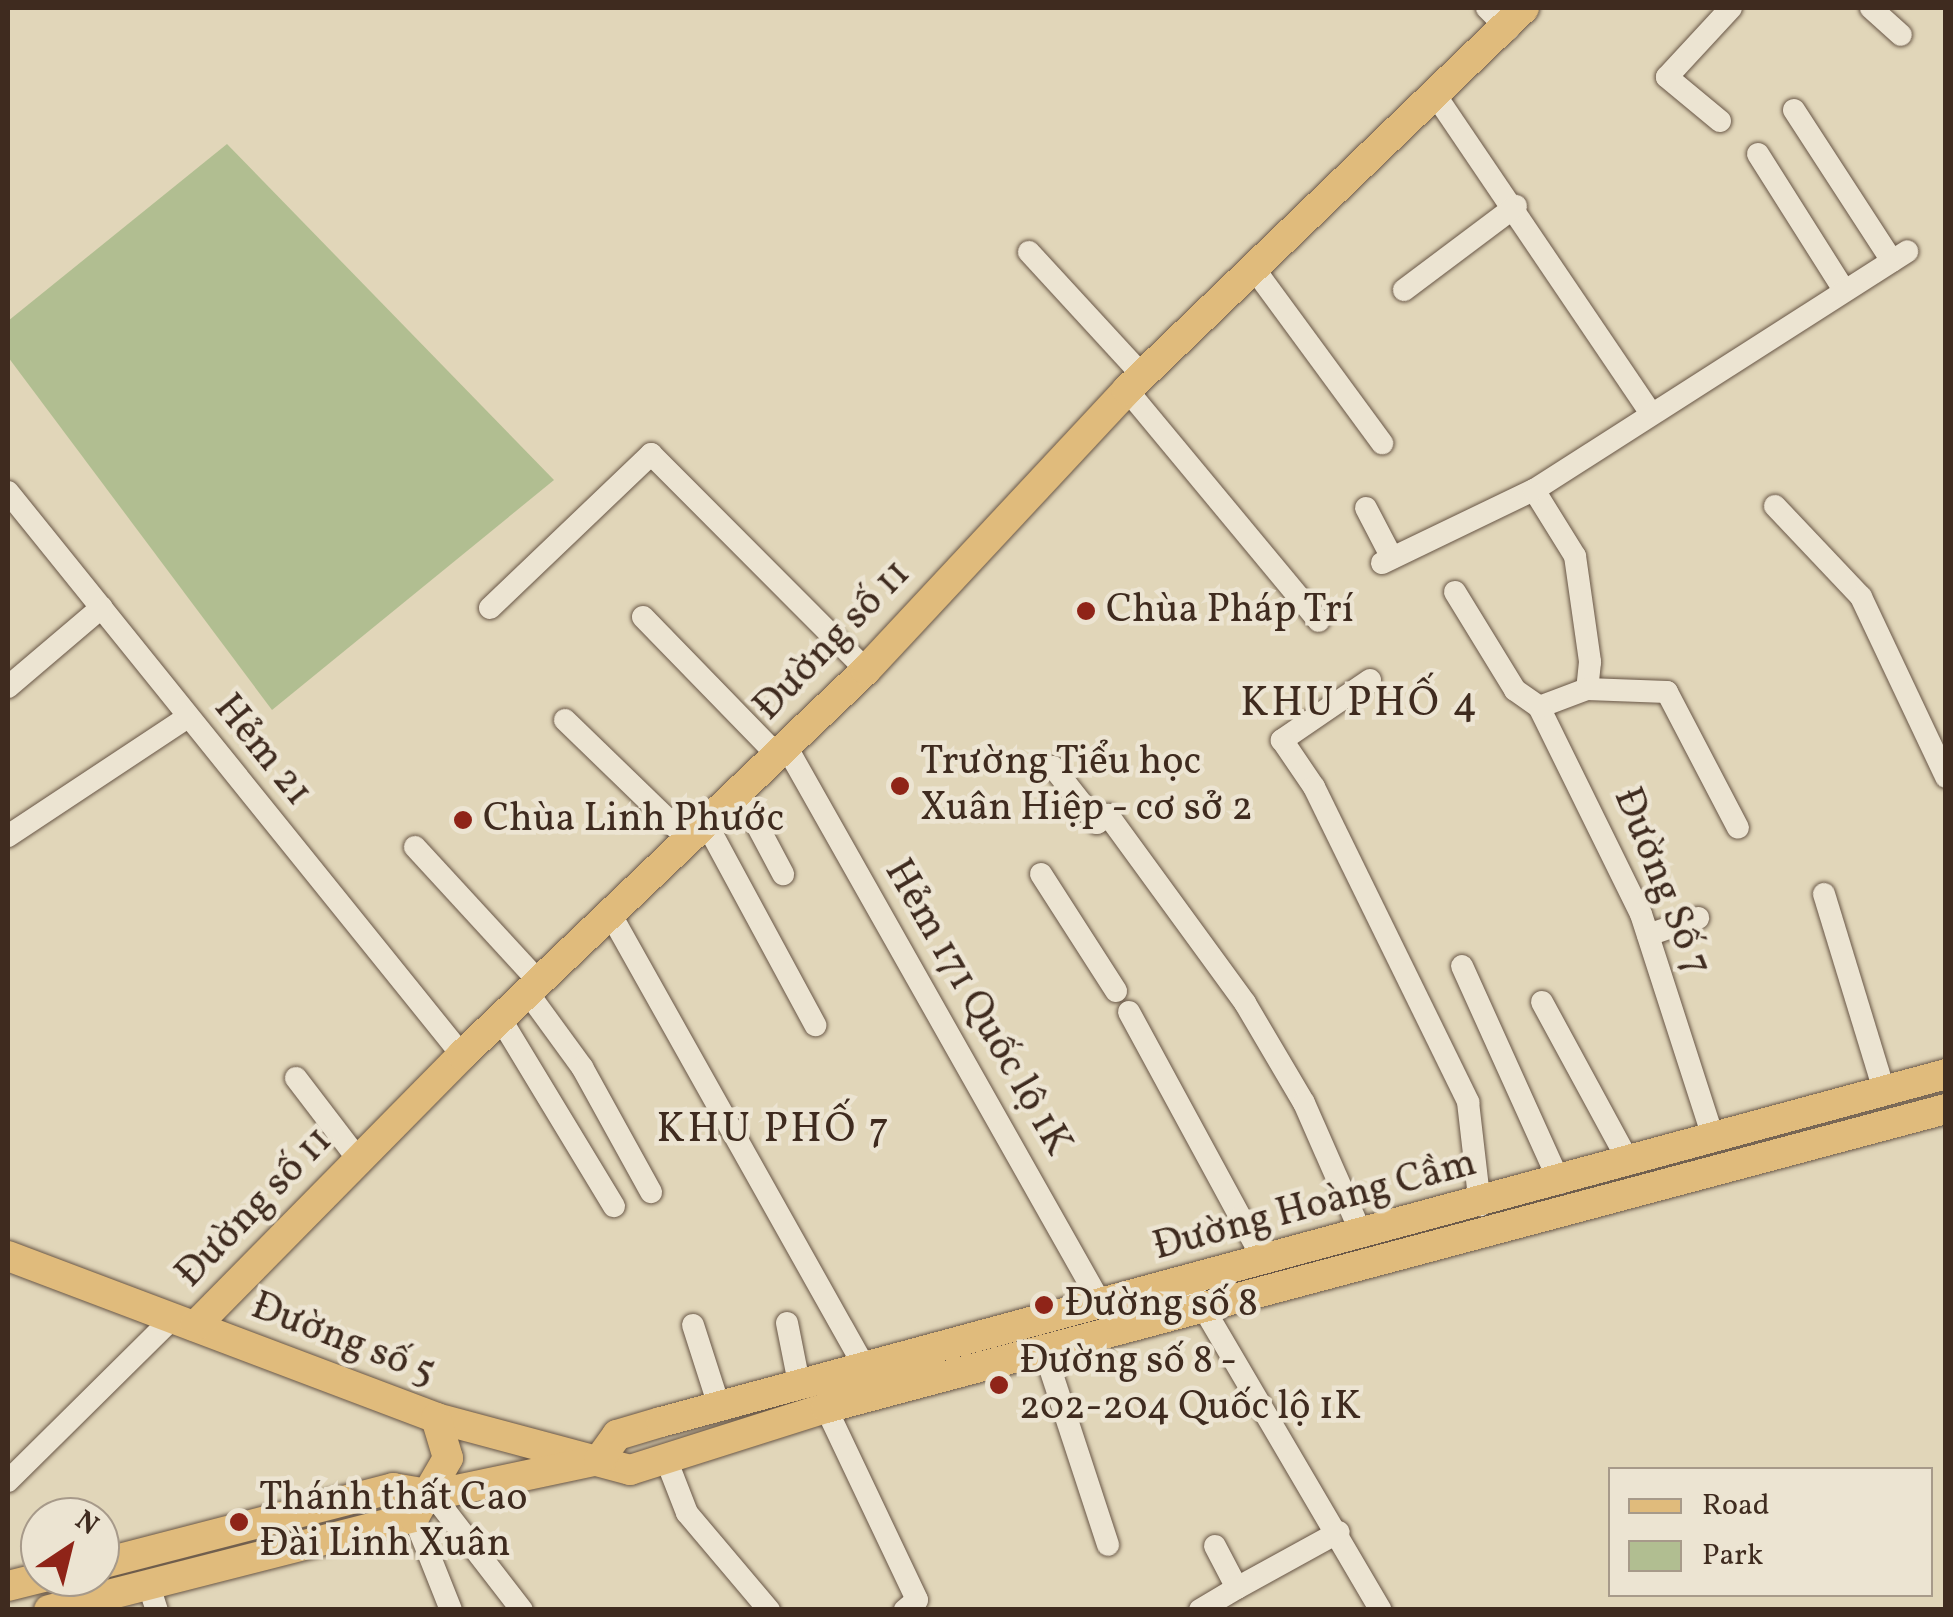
<!DOCTYPE html>
<html>
<head>
<meta charset="utf-8">
<style>
  body { margin:0 }
  #map { position:relative; width:1953px; height:1617px; overflow:hidden; background:#e1d6b9; font-family:Vollkorn,serif }
  div>[style] { position:absolute }
  .green>* { inset:0; background:#b1be91 }
  .roads { filter:drop-shadow(0 0 2px #685646) drop-shadow(0 0 2px #685646) }
  .minor>* { height:22px; margin:-11px; padding:0 11px; transform-origin:11px; border-radius:11px; background:#ece4d2 }
  .major>* { height:30px; margin:-15px; padding:0 15px; transform-origin:15px; border-radius:15px; background:#e0bb7c }
  .dots>* { width:28px; height:28px; translate:-50% -50%; box-sizing:border-box; border:5px solid #ece4d2; border-radius:50% }
  span { translate:-50% -50%; white-space:nowrap; text-align:center; line-height:1.15; -webkit-text-stroke:9px #ece4d2; paint-order:stroke }
  .poi-label { font-size:40px; color:#3f2b1f }
  .left { translate:0 -50%; text-align:left }
  .street-label { font-size:40px; color:#3f2b1f }
  .neighbourhood-label { font-size:42px; color:#3f2b1f; letter-spacing:2.5px }
  .frame { position:absolute; inset:0; border:10px solid #3f2b1f; pointer-events:none }
  .legend { position:absolute; left:1608px; top:1467px; width:325px; height:130px; box-sizing:border-box; background:#ece4d2; border:2px solid #a79a8a; margin:0; padding:12px 18px; list-style:none; font-size:30px; color:#3f2b1f }
  .legend li { display:flex; align-items:center; gap:20px; height:50px }
  .legend b { width:50px; border:2px solid #a79a8a }
  .north { position:absolute; left:20px; top:1497px; width:100px; height:100px; box-sizing:border-box; background:#ece4d2; border:2px solid #a79a8a; border-radius:50%; rotate:35deg; font-size:28px; font-weight:700; line-height:40px; text-align:center; color:#3f2b1f }
  .north::after { content:''; display:block; margin:auto; width:35px; height:45px; background:#8f2418; clip-path:polygon(50% 0,100% 100%,50% 72%,0 100%) }
</style>
</head>
<body>
<div id="map">
  <div class="green">
    <i style="clip-path:polygon(227px 144px,554px 480px,272px 710px,8px 357px,8px 321px)"></i>
  </div>
  <div class="roads">
    <div class="minor">
      <i style="left:1487px;top:8px;width:30px;rotate:45deg"></i>
      <i style="left:1871px;top:8px;width:40px;rotate:42deg"></i>
      <i style="left:1434px;top:93px;width:384px;rotate:55.9deg"></i>
      <i style="left:1794px;top:110px;width:180px;rotate:57deg"></i>
      <i style="left:1720px;top:121px;width:69px;rotate:-140.3deg"></i>
      <i style="left:1667px;top:77px;width:94px;rotate:-47.2deg"></i>
      <i style="left:1758px;top:154px;width:161px;rotate:57.7deg"></i>
      <i style="left:1029px;top:252px;width:167px;rotate:47.4deg"></i>
      <i style="left:1252px;top:266px;width:220px;rotate:53.7deg"></i>
      <i style="left:1404px;top:290px;width:140px;rotate:-36.9deg"></i>
      <i style="left:1127px;top:390px;width:300px;rotate:50.3deg"></i>
      <i style="left:1534px;top:490px;width:78px;rotate:58.2deg"></i>
      <i style="left:1575px;top:556px;width:107px;rotate:81.9deg"></i>
      <i style="left:1590px;top:662px;width:27px;rotate:96deg"></i>
      <i style="left:1587px;top:689px;width:51px;rotate:159.4deg"></i>
      <i style="left:1539px;top:707px;width:231px;rotate:63.8deg"></i>
      <i style="left:1641px;top:914px;width:237px;rotate:72.1deg"></i>
      <i style="left:8px;top:492px;width:723px;rotate:51.12deg"></i>
      <i style="left:1775px;top:506px;width:125px;rotate:46.6deg"></i>
      <i style="left:1861px;top:597px;width:199px;rotate:64.7deg"></i>
      <i style="left:1366px;top:508px;width:56px;rotate:62.5deg"></i>
      <i style="left:1382px;top:563px;width:169px;rotate:-25.7deg"></i>
      <i style="left:1534px;top:490px;width:443px;rotate:-32.6deg"></i>
      <i style="left:1455px;top:592px;width:115px;rotate:58.5deg"></i>
      <i style="left:1515px;top:690px;width:29px;rotate:35deg"></i>
      <i style="left:490px;top:608px;width:223px;rotate:-43.7deg"></i>
      <i style="left:651px;top:454px;width:305px;rotate:45.1deg"></i>
      <i style="left:643px;top:617px;width:194px;rotate:45.8deg"></i>
      <i style="left:1370px;top:680px;width:107px;rotate:145.7deg"></i>
      <i style="left:1282px;top:740px;width:57px;rotate:55.8deg"></i>
      <i style="left:1314px;top:787px;width:351px;rotate:63.9deg"></i>
      <i style="left:1468px;top:1102px;width:104px;rotate:83.4deg"></i>
      <i style="left:8px;top:687px;width:123px;rotate:-40.4deg"></i>
      <i style="left:1587px;top:689px;width:80px;rotate:2.1deg"></i>
      <i style="left:1667px;top:692px;width:153px;rotate:62.4deg"></i>
      <i style="left:565px;top:720px;width:171px;rotate:44.1deg"></i>
      <i style="left:787px;top:748px;width:639px;rotate:60.54deg"></i>
      <i style="left:1053px;top:767px;width:71px;rotate:51.8deg"></i>
      <i style="left:1097px;top:823px;width:14px;rotate:-36deg"></i>
      <i style="left:1108px;top:815px;width:233px;rotate:53.9deg"></i>
      <i style="left:1245px;top:1003px;width:116px;rotate:59.5deg"></i>
      <i style="left:1304px;top:1103px;width:142px;rotate:66.3deg"></i>
      <i style="left:740px;top:793px;width:92px;rotate:62deg"></i>
      <i style="left:706px;top:823px;width:230px;rotate:61.6deg"></i>
      <i style="left:8px;top:836px;width:214px;rotate:-33.5deg"></i>
      <i style="left:415px;top:847px;width:183px;rotate:47.4deg"></i>
      <i style="left:1041px;top:874px;width:139px;rotate:57.3deg"></i>
      <i style="left:1824px;top:894px;width:209px;rotate:73deg"></i>
      <i style="left:611px;top:915px;width:517px;rotate:60.71deg"></i>
      <i style="left:1648px;top:935px;width:53px;rotate:-18.8deg"></i>
      <i style="left:1462px;top:966px;width:238px;rotate:65.7deg"></i>
      <i style="left:528px;top:993px;width:92px;rotate:53.9deg"></i>
      <i style="left:582px;top:1067px;width:143px;rotate:61.1deg"></i>
      <i style="left:1542px;top:1002px;width:184px;rotate:61.5deg"></i>
      <i style="left:1129px;top:1012px;width:281px;rotate:61.5deg"></i>
      <i style="left:500px;top:1018px;width:220px;rotate:58.8deg"></i>
      <i style="left:296px;top:1078px;width:102px;rotate:52.6deg"></i>
      <i style="left:1197px;top:1297px;width:363px;rotate:59.6deg"></i>
      <i style="left:787px;top:1323px;width:61px;rotate:78.7deg"></i>
      <i style="left:693px;top:1325px;width:85px;rotate:72.2deg"></i>
      <i style="left:1044px;top:1350px;width:205px;rotate:71.8deg"></i>
      <i style="left:826px;top:1408px;width:212px;rotate:64.6deg"></i>
      <i style="left:917px;top:1600px;width:16px;rotate:140deg"></i>
      <i style="left:666px;top:1459px;width:58px;rotate:68.7deg"></i>
      <i style="left:687px;top:1513px;width:127px;rotate:49.8deg"></i>
      <i style="left:8px;top:1481px;width:232px;rotate:-44.7deg"></i>
      <i style="left:433px;top:1495px;width:145px;rotate:52.3deg"></i>
      <i style="left:414px;top:1517px;width:100px;rotate:68.3deg"></i>
      <i style="left:1215px;top:1546px;width:47px;rotate:62.4deg"></i>
      <i style="left:1237px;top:1588px;width:116px;rotate:-28.8deg"></i>
      <i style="left:149px;top:1586px;width:25px;rotate:72deg"></i>
      <i style="left:1200px;top:1610px;width:43px;rotate:-30.7deg"></i>
    </div>
    <div class="major">
      <i style="left:8px;top:1256px;width:458px;rotate:20.7deg"></i>
      <i style="left:436px;top:1418px;width:201px;rotate:15deg"></i>
      <i style="left:630px;top:1470px;width:206px;rotate:-17.6deg"></i>
      <i style="left:826px;top:1408px;width:1159px;rotate:-14.95deg"></i>
      <i style="left:195px;top:1326px;width:380px;rotate:-45.4deg"></i>
      <i style="left:462px;top:1055px;width:558px;rotate:-43.62deg"></i>
      <i style="left:866px;top:670px;width:383px;rotate:-47deg"></i>
      <i style="left:1127px;top:390px;width:551px;rotate:-43.9deg"></i>
      <i style="left:100px;top:1564px;width:303px;rotate:-14.5deg"></i>
      <i style="left:393px;top:1488px;width:41px;rotate:9.9deg"></i>
      <i style="left:433px;top:1495px;width:170px;rotate:-11.9deg"></i>
      <i style="left:599px;top:1460px;width:31px;rotate:-54deg"></i>
      <i style="left:617px;top:1435px;width:46px;rotate:-16.5deg"></i>
      <i style="left:661px;top:1422px;width:1331px;rotate:-15.15deg"></i>
      <i style="left:8px;top:1586px;width:38px;rotate:-14deg"></i>
      <i style="left:49px;top:1610px;width:377px;rotate:-14.3deg"></i>
      <i style="left:414px;top:1517px;width:68px;rotate:-60deg"></i>
      <i style="left:448px;top:1458px;width:42px;rotate:-106.7deg"></i>
    </div>
  </div>
  <div class="dots">
    <i style="left:1086px;top:611px;background:#8f2418"></i>
    <i style="left:900px;top:786px;background:#8f2418"></i>
    <i style="left:463px;top:820px;background:#8f2418"></i>
    <i style="left:1044px;top:1305px;background:#8f2418"></i>
    <i style="left:999px;top:1385px;background:#8f2418"></i>
    <i style="left:239px;top:1522px;background:#8f2418"></i>
  </div>
  <div class="poi-label">
    <span class="left" style="left:1106px;top:611px">Chùa Pháp Trí</span>
    <span class="left" style="left:920px;top:786px">Trường Tiểu học<br>Xuân Hiệp - cơ sở 2</span>
    <span class="left" style="left:483px;top:820px">Chùa Linh Phước</span>
    <span class="left" style="left:1064px;top:1305px">Đường số 8</span>
    <span class="left" style="left:1019px;top:1385px">Đường số 8 -<br>202-204 Quốc lộ 1K</span>
    <span class="left" style="left:259px;top:1522px">Thánh thất Cao<br>Đài Linh Xuân</span>
  </div>
  <div class="street-label">
    <span style="left:833px;top:641px;rotate:-46deg">Đường số 11</span>
    <span style="left:262px;top:751px;rotate:51deg">Hẻm 21</span>
    <span style="left:1661px;top:882px;rotate:68deg">Đường Số 7</span>
    <span style="left:977px;top:1008px;rotate:60deg">Hẻm 171 Quốc lộ 1K</span>
    <span style="left:1315px;top:1206px;rotate:-15deg">Đường Hoàng Cầm</span>
    <span style="left:255px;top:1208px;rotate:-46deg">Đường số 11</span>
    <span style="left:343px;top:1340px;rotate:21deg">Đường số 5</span>
  </div>
  <div class="neighbourhood-label">
    <span style="left:1360px;top:705px">KHU PHỐ 4</span>
    <span style="left:774px;top:1131px">KHU PHỐ 7</span>
  </div>
  <div class="frame"></div>
  <ul class="legend">
  <li><b style="height:12px;background:#e0bb7c"></b>Road</li>
  <li><b style="height:28px;background:#b1be91"></b>Park</li>
  </ul>
  <div class="north">N</div>
</div>
</body>
</html>
